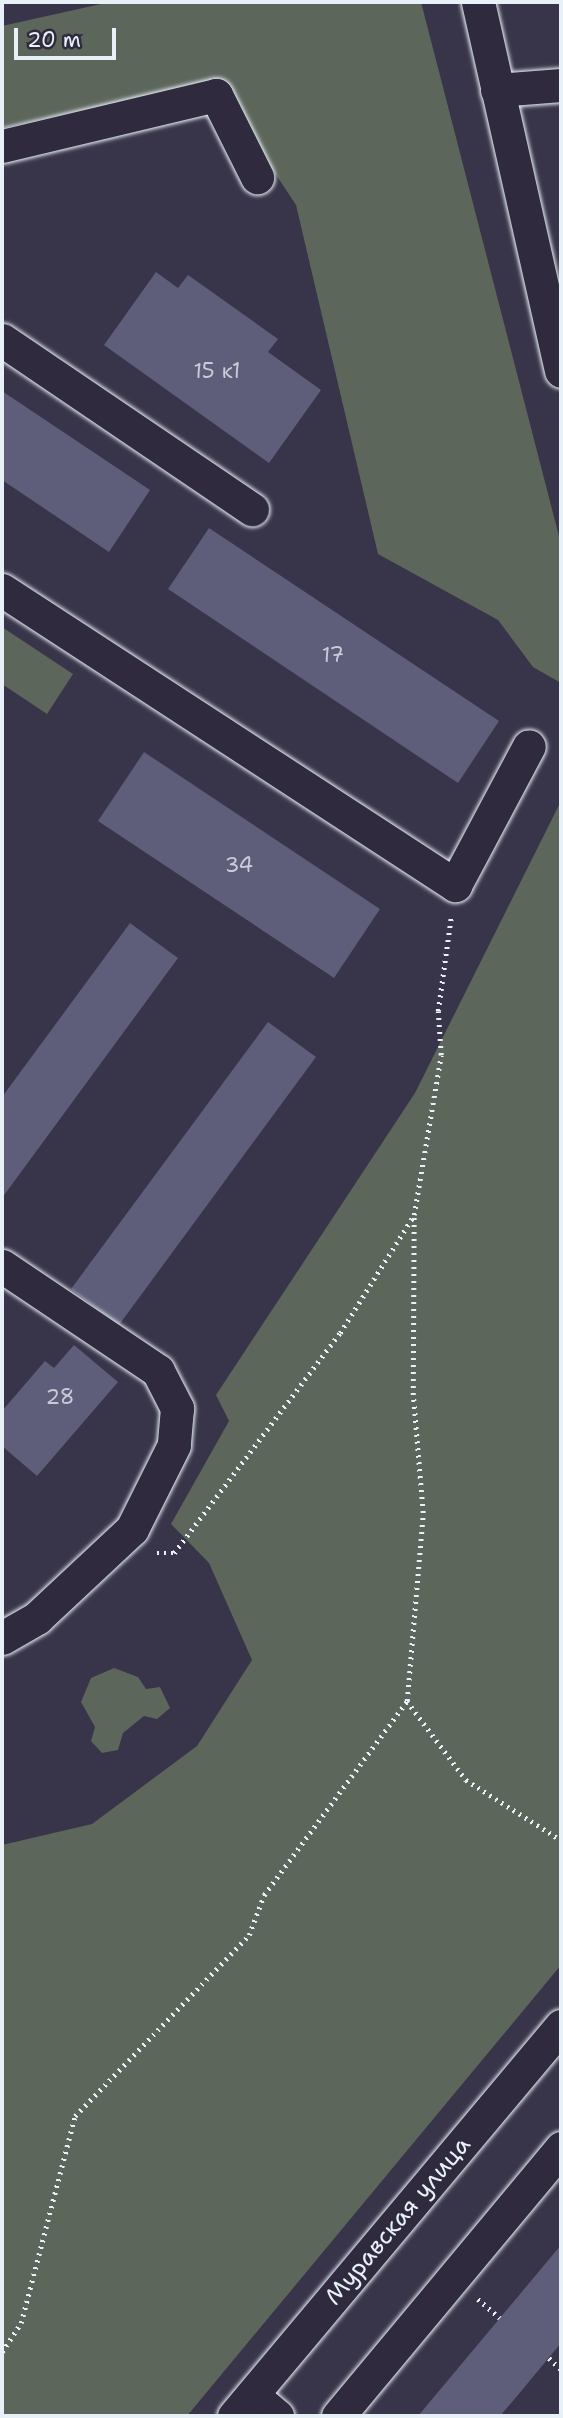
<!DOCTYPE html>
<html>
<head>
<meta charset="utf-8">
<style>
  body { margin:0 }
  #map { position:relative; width:563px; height:2418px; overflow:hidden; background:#383449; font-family:"Shantell Sans",sans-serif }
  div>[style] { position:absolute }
  .green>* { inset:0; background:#5c665b }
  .building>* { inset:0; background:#5e5d7a }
  .path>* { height:4.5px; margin-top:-2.25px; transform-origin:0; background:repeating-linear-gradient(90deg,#e8f1f8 0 2px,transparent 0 7px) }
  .roads { filter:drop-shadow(0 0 2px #e8f1f8) drop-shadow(0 0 2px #e8f1f8) }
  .minor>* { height:33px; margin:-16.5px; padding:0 16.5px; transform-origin:16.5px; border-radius:16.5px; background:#2f2a3d }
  span { translate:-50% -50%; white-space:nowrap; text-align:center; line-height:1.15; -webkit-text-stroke:5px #2f2a3d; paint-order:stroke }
  .number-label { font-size:21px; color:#c6ccd8 }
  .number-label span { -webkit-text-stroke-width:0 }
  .street-label { font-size:24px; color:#e8f1f8 }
  .frame { position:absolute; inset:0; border:4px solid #e8f1f8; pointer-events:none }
  .scale { position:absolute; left:14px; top:28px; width:102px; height:32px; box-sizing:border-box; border:4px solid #e8f1f8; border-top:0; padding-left:9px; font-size:21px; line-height:24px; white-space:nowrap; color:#e8f1f8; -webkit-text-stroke:5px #2f2a3d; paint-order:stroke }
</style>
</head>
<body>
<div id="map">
  <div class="green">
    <i style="clip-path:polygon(110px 2px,421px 2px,561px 544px,561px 683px,533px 667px,498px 620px,378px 554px,296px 205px,214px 81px,2px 128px,2px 26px)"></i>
    <i style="clip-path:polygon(2px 627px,73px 674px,47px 714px,2px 684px)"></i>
    <i style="clip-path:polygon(561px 801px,561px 1965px,187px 2416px,2px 2416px,2px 1845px,92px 1824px,197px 1746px,252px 1660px,209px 1563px,171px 1524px,229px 1421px,216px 1395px,415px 1093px)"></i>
    <i style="clip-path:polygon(114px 1668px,138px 1677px,146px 1689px,160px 1687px,170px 1708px,157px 1719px,144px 1716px,123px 1733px,118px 1750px,102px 1753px,91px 1741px,95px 1727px,81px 1702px,91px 1678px)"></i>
  </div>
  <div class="building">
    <i style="clip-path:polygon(156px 272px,178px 288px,188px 275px,278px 339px,268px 352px,321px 390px,269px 463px,104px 345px)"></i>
    <i style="clip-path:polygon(2px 391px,150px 490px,109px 552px,2px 480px)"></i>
    <i style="clip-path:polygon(209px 528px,499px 721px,458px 783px,168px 589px)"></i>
    <i style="clip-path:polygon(144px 752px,380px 909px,334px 978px,98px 821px)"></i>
    <i style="clip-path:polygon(130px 923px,178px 958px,2px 1198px,2px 1097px)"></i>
    <i style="clip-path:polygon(268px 1022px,316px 1057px,119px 1325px,71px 1289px)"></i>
    <i style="clip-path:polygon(74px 1345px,118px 1382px,37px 1476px,2px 1446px,2px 1411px,45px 1361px,54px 1368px)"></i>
    <i style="clip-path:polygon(561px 2245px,561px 2343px,518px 2395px,500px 2416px,418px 2416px)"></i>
  </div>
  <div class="path">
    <i style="left:157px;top:1553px;width:17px"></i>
    <i style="left:174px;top:1553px;width:276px;rotate:-53deg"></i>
    <i style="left:340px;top:1333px;width:139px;rotate:-57.9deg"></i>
    <i style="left:407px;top:1701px;width:99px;rotate:53.2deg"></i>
    <i style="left:466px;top:1780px;width:112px;rotate:32.3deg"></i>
    <i style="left:478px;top:2299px;width:29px;rotate:41deg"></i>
    <i style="left:2px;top:2352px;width:35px;rotate:-57deg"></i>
    <i style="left:21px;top:2323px;width:214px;rotate:-75.4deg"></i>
    <i style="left:75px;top:2116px;width:251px;rotate:-46.1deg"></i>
    <i style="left:249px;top:1935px;width:43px;rotate:-69.4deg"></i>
    <i style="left:264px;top:1895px;width:241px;rotate:-53.6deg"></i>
    <i style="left:407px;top:1701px;width:189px;rotate:-85.1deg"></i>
    <i style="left:423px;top:1513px;width:118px;rotate:-94.8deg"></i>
    <i style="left:413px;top:1395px;width:180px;rotate:-89.7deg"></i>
    <i style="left:414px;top:1215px;width:162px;rotate:-80.4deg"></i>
    <i style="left:441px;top:1055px;width:44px;rotate:-93.9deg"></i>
    <i style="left:438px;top:1011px;width:95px;rotate:-82.1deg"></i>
    <i style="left:549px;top:2358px;width:16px;rotate:43deg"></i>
  </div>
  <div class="roads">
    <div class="minor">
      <i style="left:478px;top:2px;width:378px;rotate:77.3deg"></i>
      <i style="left:497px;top:90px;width:64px;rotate:-4.5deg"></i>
      <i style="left:2px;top:146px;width:220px;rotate:-13.4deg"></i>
      <i style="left:216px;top:95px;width:92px;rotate:63.4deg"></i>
      <i style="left:2px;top:340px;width:302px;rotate:34.1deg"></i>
      <i style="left:2px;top:590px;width:541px;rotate:33.07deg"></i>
      <i style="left:455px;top:885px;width:157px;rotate:-62deg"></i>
      <i style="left:2px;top:1266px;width:188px;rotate:33.9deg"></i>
      <i style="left:158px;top:1371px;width:42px;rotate:62.8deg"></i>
      <i style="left:177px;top:1408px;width:37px;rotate:95deg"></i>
      <i style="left:174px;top:1445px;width:94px;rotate:116.6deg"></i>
      <i style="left:132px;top:1529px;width:130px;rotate:136.9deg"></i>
      <i style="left:37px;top:1618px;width:40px;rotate:150.3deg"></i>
      <i style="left:252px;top:2395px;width:33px;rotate:40deg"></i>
      <i style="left:234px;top:2416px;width:509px;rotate:-50.02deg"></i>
      <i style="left:338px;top:2416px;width:349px;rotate:-50.2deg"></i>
    </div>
  </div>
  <div class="number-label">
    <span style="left:217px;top:371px">15 к1</span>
    <span style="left:333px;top:655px">17</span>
    <span style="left:239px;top:865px">34</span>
    <span style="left:60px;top:1397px">28</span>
  </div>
  <div class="street-label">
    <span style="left:398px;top:2221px;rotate:-50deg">Муравская улица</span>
  </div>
  <div class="frame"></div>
  <div class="scale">20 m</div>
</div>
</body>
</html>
